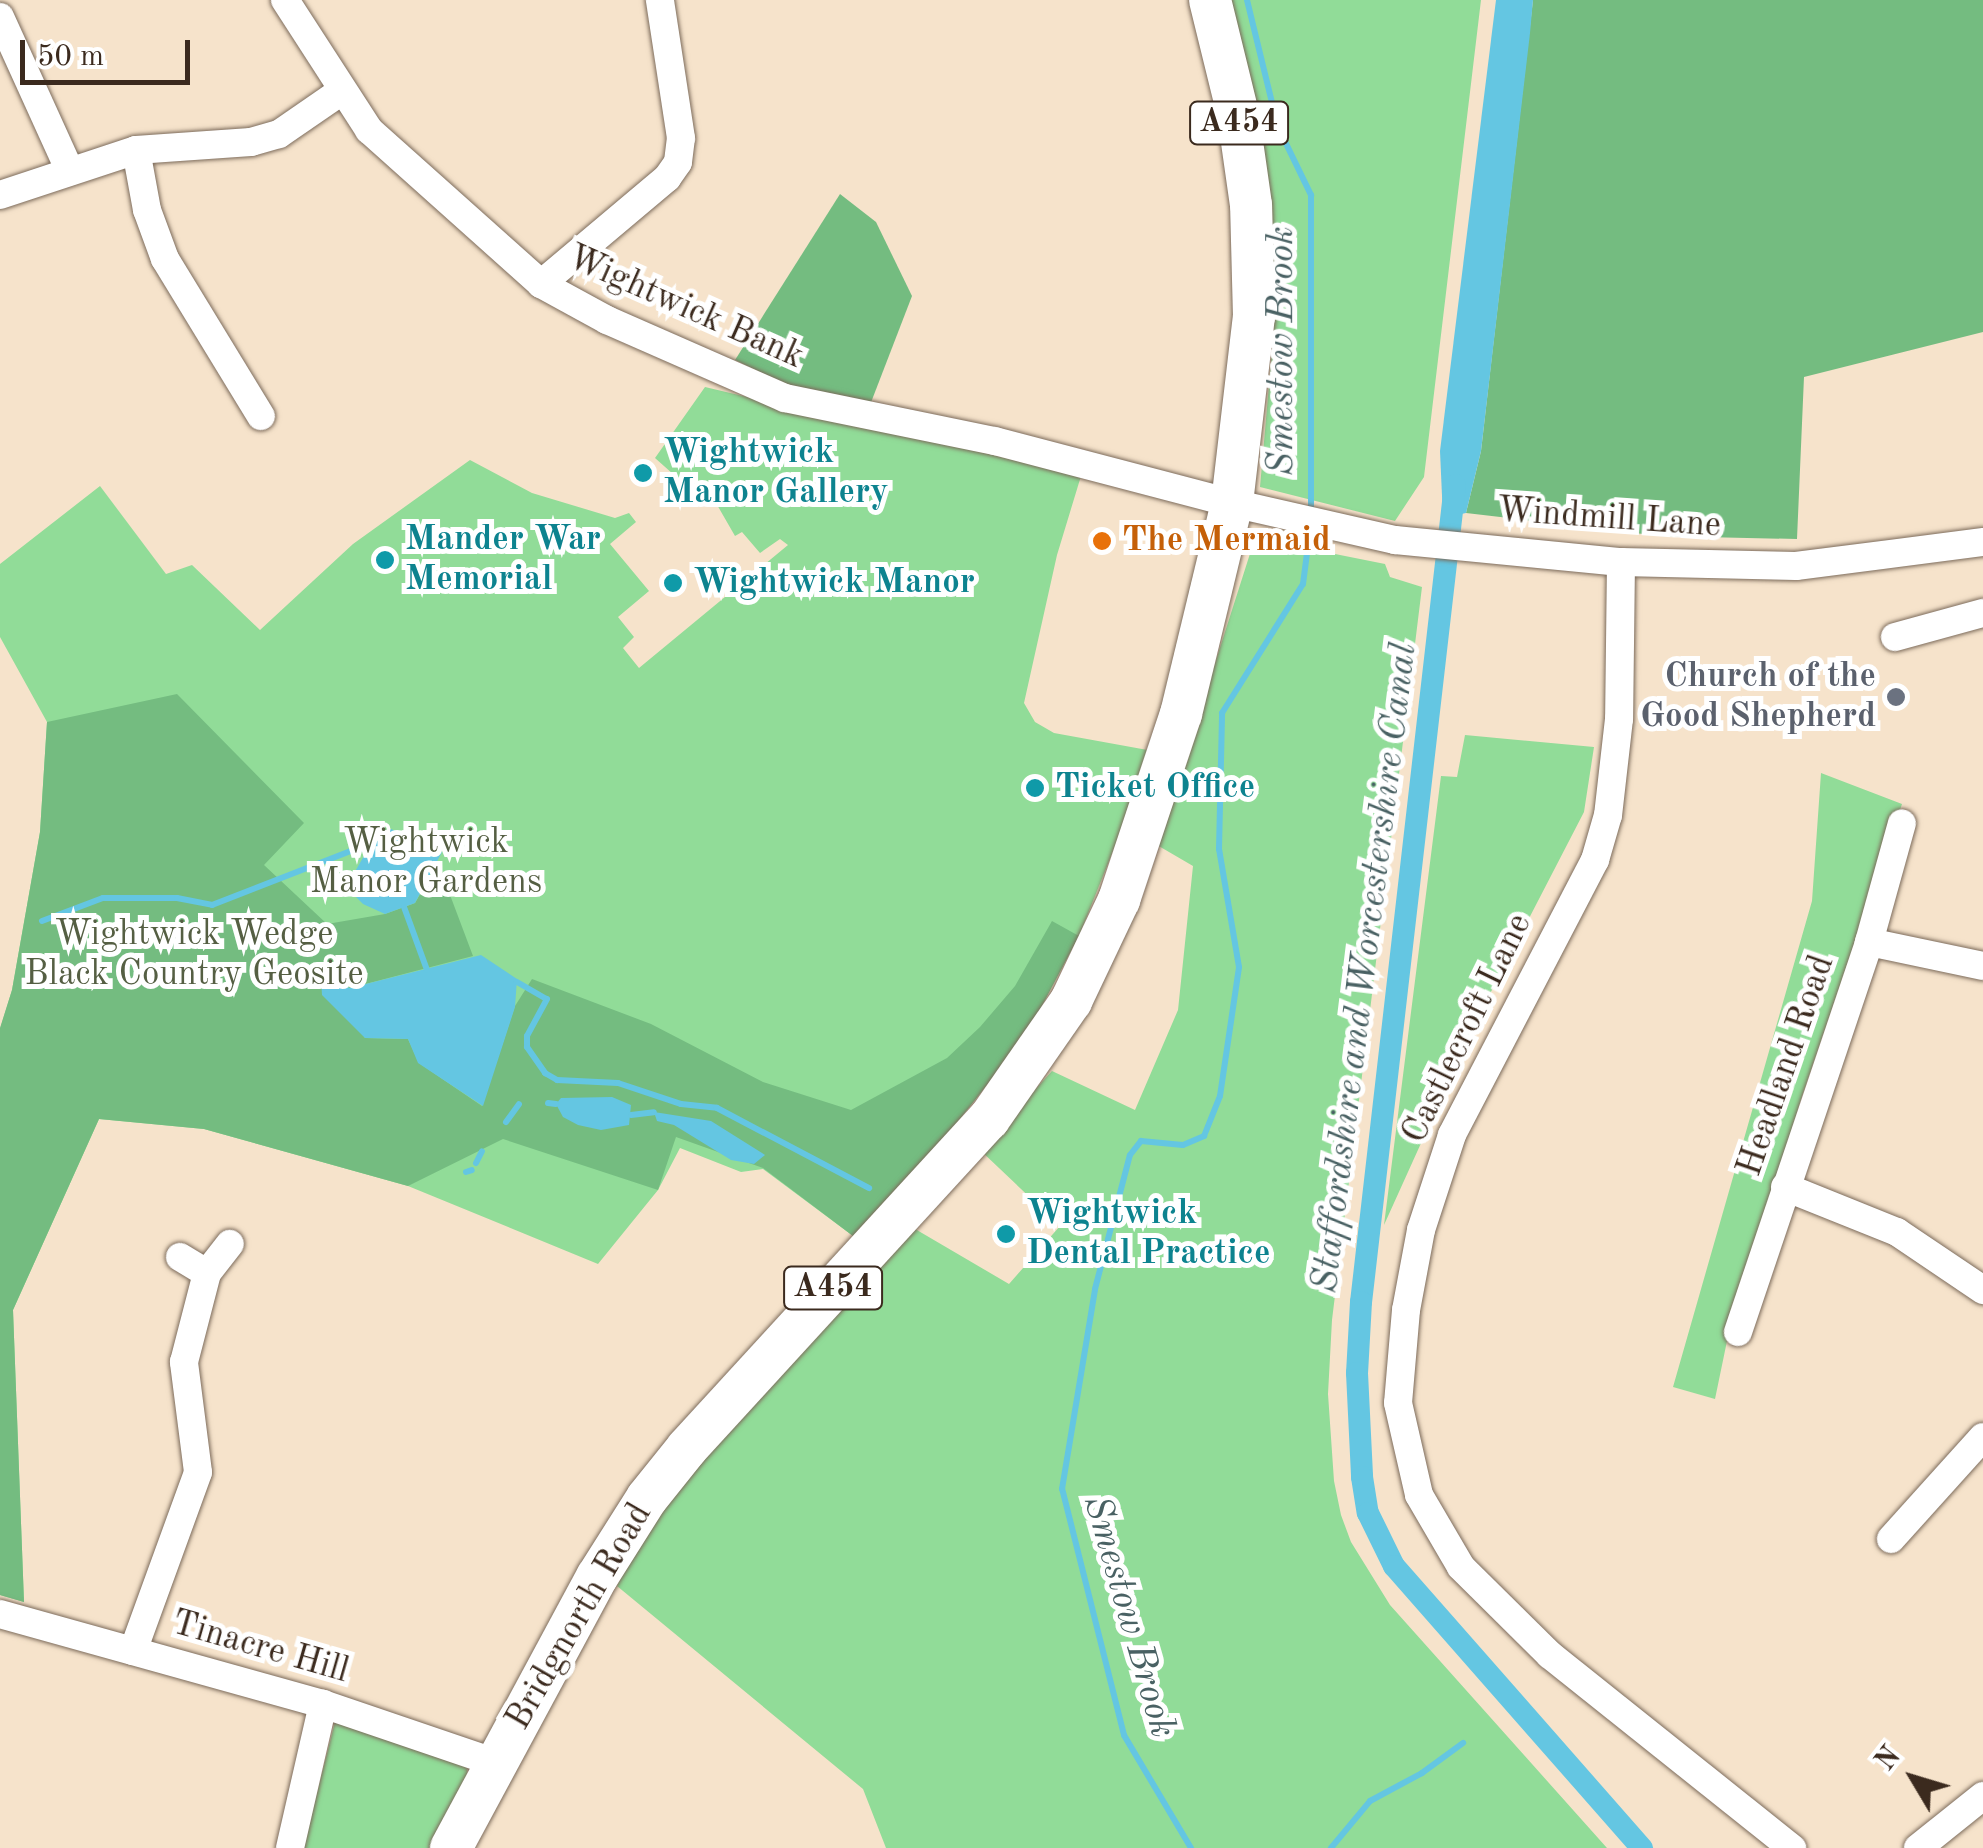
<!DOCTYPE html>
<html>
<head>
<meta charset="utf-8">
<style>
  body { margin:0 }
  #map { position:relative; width:1983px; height:1848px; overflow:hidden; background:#f6e3cb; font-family:"Old Standard TT",serif }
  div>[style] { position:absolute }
  .green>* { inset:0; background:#91dc98 }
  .forest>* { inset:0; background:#74bc80 }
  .water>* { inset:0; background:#64c6e2 }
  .stream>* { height:6px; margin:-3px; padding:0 3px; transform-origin:3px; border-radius:3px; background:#64c6e2 }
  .canal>* { height:22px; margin:-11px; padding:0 11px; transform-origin:11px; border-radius:11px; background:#64c6e2 }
  .roads { filter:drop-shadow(0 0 2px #7c6b5b) drop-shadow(0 0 2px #7c6b5b) }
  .minor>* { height:28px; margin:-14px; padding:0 14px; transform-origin:14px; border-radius:14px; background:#fff }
  .highway>* { height:42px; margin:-21px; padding:0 21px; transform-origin:21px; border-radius:21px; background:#fff }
  .dots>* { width:28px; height:28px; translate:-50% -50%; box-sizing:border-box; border:5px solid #fff; border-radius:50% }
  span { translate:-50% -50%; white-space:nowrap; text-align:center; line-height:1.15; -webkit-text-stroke:10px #fff; paint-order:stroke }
  .shield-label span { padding:2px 8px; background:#fff; border:2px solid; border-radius:8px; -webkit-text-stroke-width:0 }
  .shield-label { font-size:32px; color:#3b2a1e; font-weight:700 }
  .street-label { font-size:35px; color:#3b2a1e }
  .culture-label { font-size:35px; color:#0d838f; font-weight:700 }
  .left { translate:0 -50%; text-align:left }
  .food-label { font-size:35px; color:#c56008; font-weight:700 }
  .worship-label { font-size:35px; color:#5b616d; font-weight:700 }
  .right { translate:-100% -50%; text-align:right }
  .park-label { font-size:35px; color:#555f43 }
  .water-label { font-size:38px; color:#496163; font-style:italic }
  .north { position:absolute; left:1863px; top:1728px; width:100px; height:100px; -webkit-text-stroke:8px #fff; paint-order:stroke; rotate:308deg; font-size:28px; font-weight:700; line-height:40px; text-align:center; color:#3b2a1e }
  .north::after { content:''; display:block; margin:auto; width:35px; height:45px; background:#3b2a1e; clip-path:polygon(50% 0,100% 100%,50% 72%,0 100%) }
  .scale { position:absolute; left:20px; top:40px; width:170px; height:45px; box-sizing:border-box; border:5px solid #3b2a1e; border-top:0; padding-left:12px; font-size:30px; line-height:35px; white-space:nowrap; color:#3b2a1e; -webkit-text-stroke:8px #fff; paint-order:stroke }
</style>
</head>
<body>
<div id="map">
  <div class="green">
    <i style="clip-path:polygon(1225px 0,1481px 0,1424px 477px,1395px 521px,1260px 487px,1274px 328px,1263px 152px)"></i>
    <i style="clip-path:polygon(705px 387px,1081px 476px,1057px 555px,1024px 703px,1035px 722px,1054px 733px,1153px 751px,1079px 936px,853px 1236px,763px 1169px,741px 1172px,680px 1148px,658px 1190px,598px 1264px,408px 1186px,204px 1129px,99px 1119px,13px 1310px,24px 1602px,0 1595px,0 1029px,12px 990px,40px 832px,47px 722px,0 637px,0 564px,100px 486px,166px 574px,192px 565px,260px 630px,353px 544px,470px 460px,532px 493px,615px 518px,629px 513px,636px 522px,610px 544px,649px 591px,618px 617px,634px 637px,623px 648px,639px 668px,788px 545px,780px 539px,760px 553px,742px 532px,735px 536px,716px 503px,710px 507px,655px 458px)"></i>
    <i style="clip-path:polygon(1255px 538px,1385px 564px,1390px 577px,1422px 587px,1332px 1320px,1328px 1394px,1334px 1481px,1341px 1515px,1351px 1542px,1390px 1605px,1607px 1848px,886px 1848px,863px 1789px,617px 1586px,643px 1532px,771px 1376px,910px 1226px,1009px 1284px,1060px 1226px,980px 1150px,1052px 1071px,1135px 1110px,1178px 1010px,1193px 866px,1157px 845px)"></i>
    <i style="clip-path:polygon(1465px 735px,1594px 747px,1584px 812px,1479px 1015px,1384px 1225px,1441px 776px,1457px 777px)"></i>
    <i style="clip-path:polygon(1821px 773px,1902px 804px,1801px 1099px,1727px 1341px,1715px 1399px,1673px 1387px,1812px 901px)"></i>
    <i style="clip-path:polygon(336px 1718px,466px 1762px,468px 1779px,430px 1848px,303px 1848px)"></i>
  </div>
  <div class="forest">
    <i style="clip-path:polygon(1533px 0,1983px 0,1983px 332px,1804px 377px,1797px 539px,1660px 536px,1466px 513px,1481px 451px)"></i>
    <i style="clip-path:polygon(840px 194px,876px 222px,912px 296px,870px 405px,791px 387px,735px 360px)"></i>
    <i style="clip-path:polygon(177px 694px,304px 823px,264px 865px,327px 924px,385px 914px,415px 903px,438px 863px,473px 956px,350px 988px,329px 978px,365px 1038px,408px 1039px,419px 1063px,482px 1106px,515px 1006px,532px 979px,651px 1024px,763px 1082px,851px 1110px,947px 1058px,980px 1027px,1015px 986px,1052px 921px,1079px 936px,1026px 1036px,940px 1144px,853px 1236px,763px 1168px,676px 1137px,658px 1190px,503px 1139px,408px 1186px,204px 1129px,99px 1119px,13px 1310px,24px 1602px,0 1595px,0 1028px,12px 990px,40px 832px,47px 722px)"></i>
  </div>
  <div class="water">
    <i style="clip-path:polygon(1496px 0,1533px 0,1530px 33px,1481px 451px,1466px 513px,1443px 518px,1440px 451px)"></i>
    <i style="clip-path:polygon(391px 829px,442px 852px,415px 903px,385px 914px,363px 904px,346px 887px,368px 849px)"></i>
    <i style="clip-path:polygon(481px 955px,517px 979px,515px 1007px,483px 1106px,418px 1063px,408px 1039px,365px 1038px,322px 995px,321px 979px,350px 988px)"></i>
    <i style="clip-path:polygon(612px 1097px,631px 1105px,629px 1125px,601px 1130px,578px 1125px,563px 1117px,556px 1104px,561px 1098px)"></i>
    <i style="clip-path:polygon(654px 1112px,711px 1121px,765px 1155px,754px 1164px,731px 1160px,674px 1125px,657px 1121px)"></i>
  </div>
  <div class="stream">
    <i style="left:1247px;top:0;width:131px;rotate:76.3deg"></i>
    <i style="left:1278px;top:127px;width:76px;rotate:64.1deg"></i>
    <i style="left:1311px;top:195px;width:317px;rotate:90deg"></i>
    <i style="left:404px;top:907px;width:67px;rotate:69.9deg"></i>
    <i style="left:42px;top:921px;width:65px;rotate:-20.7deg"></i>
    <i style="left:103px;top:898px;width:74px"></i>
    <i style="left:177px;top:898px;width:36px;rotate:11deg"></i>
    <i style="left:212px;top:905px;width:155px;rotate:-21.3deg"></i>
    <i style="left:356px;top:849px;width:12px"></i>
    <i style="left:517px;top:982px;width:34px;rotate:30deg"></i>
    <i style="left:547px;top:999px;width:42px;rotate:118.4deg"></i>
    <i style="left:527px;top:1036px;width:11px;rotate:90deg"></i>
    <i style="left:527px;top:1047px;width:32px;rotate:55deg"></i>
    <i style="left:545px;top:1073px;width:14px;rotate:30deg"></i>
    <i style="left:557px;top:1080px;width:61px;rotate:2.8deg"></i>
    <i style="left:618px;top:1083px;width:66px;rotate:18.4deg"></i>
    <i style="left:681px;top:1104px;width:36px;rotate:6deg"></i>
    <i style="left:717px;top:1108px;width:172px;rotate:27.8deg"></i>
    <i style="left:548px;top:1103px;width:8px;rotate:7deg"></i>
    <i style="left:631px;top:1115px;width:23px;rotate:-7deg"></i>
    <i style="left:506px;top:1122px;width:22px;rotate:-54deg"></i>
    <i style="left:476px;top:1163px;width:13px;rotate:-63deg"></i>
    <i style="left:466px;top:1172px;width:6px;rotate:-18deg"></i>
    <i style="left:1191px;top:1848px;width:131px;rotate:-120.7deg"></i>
    <i style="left:1124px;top:1735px;width:254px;rotate:-104.1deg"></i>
    <i style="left:1062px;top:1489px;width:203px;rotate:-80.6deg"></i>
    <i style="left:1095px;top:1289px;width:138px;rotate:-75.4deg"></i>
    <i style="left:1130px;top:1155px;width:18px;rotate:-52deg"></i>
    <i style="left:1141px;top:1141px;width:42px;rotate:5.4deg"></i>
    <i style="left:1183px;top:1145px;width:23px;rotate:-23deg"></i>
    <i style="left:1204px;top:1136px;width:43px;rotate:-68.2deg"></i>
    <i style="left:1220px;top:1096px;width:130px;rotate:-81.6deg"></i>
    <i style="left:1239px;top:967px;width:120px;rotate:-99.6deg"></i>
    <i style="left:1219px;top:849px;width:136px;rotate:-88.7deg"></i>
    <i style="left:1222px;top:713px;width:152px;rotate:-57.9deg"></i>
    <i style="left:1303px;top:584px;width:54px;rotate:-82.6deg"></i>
    <i style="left:1331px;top:1848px;width:61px;rotate:-50.3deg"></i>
    <i style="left:1370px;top:1801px;width:59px;rotate:-28.3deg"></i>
    <i style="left:1422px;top:1773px;width:51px;rotate:-36.2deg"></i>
  </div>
  <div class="canal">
    <i style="left:1455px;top:485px;width:822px;rotate:96.56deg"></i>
    <i style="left:1361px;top:1302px;width:71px;rotate:93.2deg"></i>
    <i style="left:1357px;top:1373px;width:104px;rotate:87.2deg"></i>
    <i style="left:1362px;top:1477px;width:36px;rotate:81deg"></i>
    <i style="left:1368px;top:1513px;width:59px;rotate:63.9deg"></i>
    <i style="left:1394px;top:1566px;width:376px;rotate:48.7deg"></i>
  </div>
  <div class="roads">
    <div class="minor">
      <i style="left:285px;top:0;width:155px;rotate:57.1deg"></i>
      <i style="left:369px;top:130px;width:231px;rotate:41.8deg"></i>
      <i style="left:541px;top:284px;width:75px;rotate:28.6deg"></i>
      <i style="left:607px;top:320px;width:194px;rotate:23.7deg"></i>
      <i style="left:785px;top:398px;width:214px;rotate:11.6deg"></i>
      <i style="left:995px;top:441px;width:245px;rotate:14.7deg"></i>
      <i style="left:1232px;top:503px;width:167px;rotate:12.8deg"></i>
      <i style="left:1395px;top:540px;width:227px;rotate:5.6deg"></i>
      <i style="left:1621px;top:562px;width:175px;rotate:1.3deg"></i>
      <i style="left:1796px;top:566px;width:189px;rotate:-7.3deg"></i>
      <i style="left:0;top:17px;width:169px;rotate:65.6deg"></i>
      <i style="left:136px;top:150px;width:61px;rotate:79.6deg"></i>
      <i style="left:147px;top:210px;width:52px;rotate:69.8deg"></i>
      <i style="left:165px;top:259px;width:184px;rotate:58.6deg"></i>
      <i style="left:0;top:195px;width:143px;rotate:-18.3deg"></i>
      <i style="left:136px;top:150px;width:115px;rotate:-4deg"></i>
      <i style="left:251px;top:142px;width:29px;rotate:-16deg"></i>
      <i style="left:279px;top:134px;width:74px;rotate:-34.5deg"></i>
      <i style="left:541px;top:284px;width:165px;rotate:-40.1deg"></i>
      <i style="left:667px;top:178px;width:19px;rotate:-55deg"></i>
      <i style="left:678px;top:162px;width:24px;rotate:-83deg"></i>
      <i style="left:681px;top:138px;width:140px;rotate:-98.7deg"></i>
      <i style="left:1621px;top:562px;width:157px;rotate:90.7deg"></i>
      <i style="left:1619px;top:719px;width:97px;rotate:96.5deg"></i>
      <i style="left:1608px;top:815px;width:47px;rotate:106.1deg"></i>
      <i style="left:1595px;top:860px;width:310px;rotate:117.5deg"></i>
      <i style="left:1452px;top:1135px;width:100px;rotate:108.1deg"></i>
      <i style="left:1421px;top:1230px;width:81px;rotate:100.6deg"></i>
      <i style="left:1406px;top:1310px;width:93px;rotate:94.9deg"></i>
      <i style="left:1398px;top:1403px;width:94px;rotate:77.1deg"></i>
      <i style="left:1419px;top:1495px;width:83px;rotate:59.7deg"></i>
      <i style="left:1461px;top:1567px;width:125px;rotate:44.7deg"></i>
      <i style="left:1550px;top:1655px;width:310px;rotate:38.6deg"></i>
      <i style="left:1895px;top:637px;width:91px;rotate:-15.3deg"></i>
      <i style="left:1869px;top:942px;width:116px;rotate:11.9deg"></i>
      <i style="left:1785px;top:1187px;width:121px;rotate:21.9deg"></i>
      <i style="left:1897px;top:1232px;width:104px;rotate:34deg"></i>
      <i style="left:180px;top:1257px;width:31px;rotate:31deg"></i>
      <i style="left:1738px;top:1332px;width:411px;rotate:-71.4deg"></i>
      <i style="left:1869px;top:942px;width:123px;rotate:-74.5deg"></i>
      <i style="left:1891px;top:1539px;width:137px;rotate:-48deg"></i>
      <i style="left:0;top:1614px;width:335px;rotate:15.6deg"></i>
      <i style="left:323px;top:1704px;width:183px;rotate:18.8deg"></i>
      <i style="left:133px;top:1651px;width:190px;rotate:-70deg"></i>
      <i style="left:198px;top:1472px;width:111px;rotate:-97.3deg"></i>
      <i style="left:184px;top:1362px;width:92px;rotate:-75.5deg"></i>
      <i style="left:207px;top:1273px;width:37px;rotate:-52deg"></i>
      <i style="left:290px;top:1848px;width:148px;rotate:-77.1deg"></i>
      <i style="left:1918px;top:1848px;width:83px;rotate:-38.7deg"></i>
    </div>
    <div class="highway">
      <i style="left:451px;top:1848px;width:308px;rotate:-61.7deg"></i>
      <i style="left:597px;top:1577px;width:93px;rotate:-57.7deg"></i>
      <i style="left:647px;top:1498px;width:64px;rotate:-51.3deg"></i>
      <i style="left:687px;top:1448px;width:447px;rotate:-47.5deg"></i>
      <i style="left:989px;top:1119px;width:144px;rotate:-55.2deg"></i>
      <i style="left:1071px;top:1001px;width:112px;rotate:-64.6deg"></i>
      <i style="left:1119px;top:900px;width:196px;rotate:-71.6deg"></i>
      <i style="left:1181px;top:714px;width:217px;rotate:-76.4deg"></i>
      <i style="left:1232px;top:503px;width:187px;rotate:-83.3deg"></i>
      <i style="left:1254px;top:317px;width:112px;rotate:-91.5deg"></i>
      <i style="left:1251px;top:205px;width:92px;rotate:-98.1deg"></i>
      <i style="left:1238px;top:114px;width:117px;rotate:-103.8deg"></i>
    </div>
  </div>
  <div class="dots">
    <i style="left:643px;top:473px;background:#0f9aa8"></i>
    <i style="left:1102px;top:541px;background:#e8710a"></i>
    <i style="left:385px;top:560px;background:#0f9aa8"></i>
    <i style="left:673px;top:583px;background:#0f9aa8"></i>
    <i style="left:1896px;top:697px;background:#6b7280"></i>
    <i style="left:1035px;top:788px;background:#0f9aa8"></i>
    <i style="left:1006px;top:1234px;background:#0f9aa8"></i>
  </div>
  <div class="shield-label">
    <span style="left:1239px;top:123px">A454</span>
    <span style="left:833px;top:1288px">A454</span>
  </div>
  <div class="street-label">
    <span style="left:685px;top:308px;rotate:24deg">Wightwick Bank</span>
    <span style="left:1609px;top:519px;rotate:4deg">Windmill Lane</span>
    <span style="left:1468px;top:1029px;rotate:-64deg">Castlecroft Lane</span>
    <span style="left:1787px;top:1066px;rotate:-71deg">Headland Road</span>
    <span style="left:580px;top:1617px;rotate:-60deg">Bridgnorth Road</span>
    <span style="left:260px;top:1648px;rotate:16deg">Tinacre Hill</span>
  </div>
  <div class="culture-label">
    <span class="left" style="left:663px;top:473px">Wightwick<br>Manor Gallery</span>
    <span class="left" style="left:405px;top:560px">Mander War<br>Memorial</span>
    <span class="left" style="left:693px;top:583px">Wightwick Manor</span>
    <span class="left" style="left:1055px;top:788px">Ticket Office</span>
    <span class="left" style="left:1026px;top:1234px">Wightwick<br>Dental Practice</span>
  </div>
  <div class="food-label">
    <span class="left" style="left:1122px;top:541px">The Mermaid</span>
  </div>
  <div class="worship-label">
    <span class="right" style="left:1876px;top:697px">Church of the<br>Good Shepherd</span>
  </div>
  <div class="park-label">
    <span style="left:426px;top:863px">Wightwick<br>Manor Gardens</span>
    <span style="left:194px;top:955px">Wightwick Wedge<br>Black Country Geosite</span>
  </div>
  <div class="water-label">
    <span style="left:1283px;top:351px;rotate:-90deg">Smestow Brook</span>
    <span style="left:1366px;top:968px;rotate:-83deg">Staffordshire and Worcestershire Canal</span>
    <span style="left:1128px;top:1617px;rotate:74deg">Smestow Brook</span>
  </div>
  <div class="north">N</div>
  <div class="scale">50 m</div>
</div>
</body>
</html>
